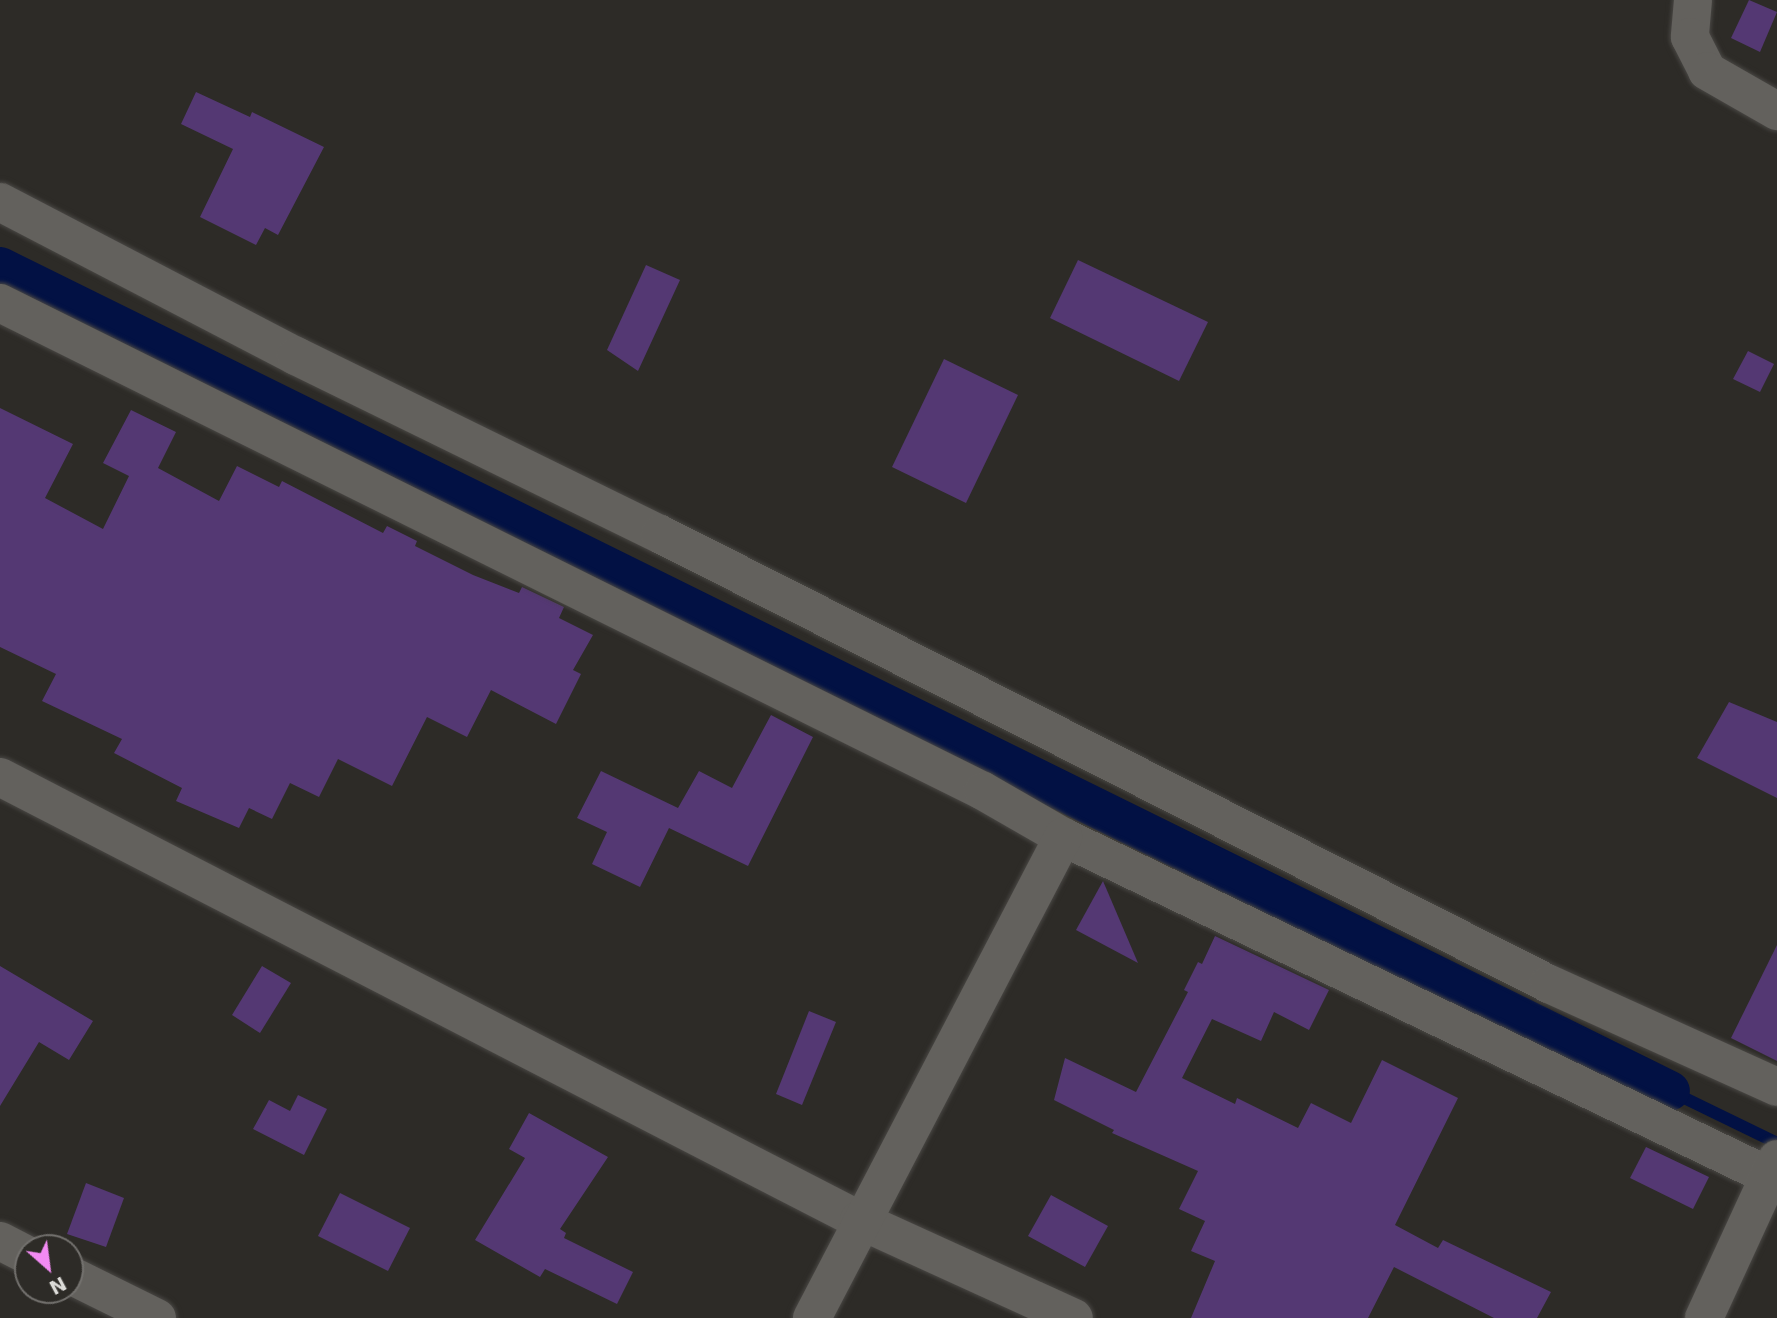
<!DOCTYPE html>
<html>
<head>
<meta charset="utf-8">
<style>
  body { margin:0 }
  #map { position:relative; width:1777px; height:1318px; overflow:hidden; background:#2d2b27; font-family:"DejaVu Sans",sans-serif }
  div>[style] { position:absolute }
  .stream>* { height:12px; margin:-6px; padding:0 6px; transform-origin:6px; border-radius:6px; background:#021144 }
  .canal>* { height:40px; margin:-20px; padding:0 20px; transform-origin:20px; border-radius:20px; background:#021144 }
  .building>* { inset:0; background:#543873 }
  .roads { filter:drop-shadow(0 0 2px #494744) drop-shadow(0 0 2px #494744) }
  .minor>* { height:38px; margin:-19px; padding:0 19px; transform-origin:19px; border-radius:19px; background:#63615d }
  span { translate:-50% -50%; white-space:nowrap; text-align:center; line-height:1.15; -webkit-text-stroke:6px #2d2b27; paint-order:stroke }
  .north { position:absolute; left:14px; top:1234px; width:70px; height:70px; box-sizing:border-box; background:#2d2b27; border:2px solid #73716e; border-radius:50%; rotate:152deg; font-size:19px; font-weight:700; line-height:28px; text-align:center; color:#dcdbd8 }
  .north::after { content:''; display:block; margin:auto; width:24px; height:32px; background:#f28af3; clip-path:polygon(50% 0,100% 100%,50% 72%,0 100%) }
</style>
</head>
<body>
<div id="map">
  <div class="stream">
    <i style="left:1670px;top:1091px;width:119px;rotate:25.9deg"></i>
  </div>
  <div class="canal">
    <i style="left:0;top:267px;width:1862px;rotate:26.26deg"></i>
  </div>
  <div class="building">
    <i style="clip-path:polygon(1749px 0,1777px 12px,1760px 52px,1731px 38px)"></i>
    <i style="clip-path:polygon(196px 92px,250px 117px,252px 112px,324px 147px,278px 235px,265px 228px,256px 245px,200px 217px,233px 149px,181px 124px)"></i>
    <i style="clip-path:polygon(1078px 260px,1208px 322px,1179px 381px,1050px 318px)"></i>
    <i style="clip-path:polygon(646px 265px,680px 280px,638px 371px,607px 350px)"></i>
    <i style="clip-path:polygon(1748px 351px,1774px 364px,1760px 392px,1733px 379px)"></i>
    <i style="clip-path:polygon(944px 359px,1018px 395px,966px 503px,892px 467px)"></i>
    <i style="clip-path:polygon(0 408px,73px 444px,45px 498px,103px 529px,129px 476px,103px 463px,131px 410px,176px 432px,158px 468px,219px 501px,237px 466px,279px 487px,282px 481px,383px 533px,387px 526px,417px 541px,415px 546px,473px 575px,519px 593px,522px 587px,564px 607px,559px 618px,593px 635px,573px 670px,581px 674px,556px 724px,491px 690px,467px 737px,427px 717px,392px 786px,338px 759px,319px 797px,290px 783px,272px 819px,249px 808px,239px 828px,176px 801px,182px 788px,114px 753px,122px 739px,42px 701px,56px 674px,0 647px)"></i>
    <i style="clip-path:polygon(1729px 702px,1777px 722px,1777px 798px,1697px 758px)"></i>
    <i style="clip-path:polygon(771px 715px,813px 737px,748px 866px,669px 828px,640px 887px,592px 864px,607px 832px,577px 818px,601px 771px,678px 808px,699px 771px,732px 788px)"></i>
    <i style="clip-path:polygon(1103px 881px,1138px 963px,1076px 930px)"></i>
    <i style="clip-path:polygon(1215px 936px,1329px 990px,1309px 1030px,1274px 1012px,1261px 1041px,1212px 1019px,1182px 1078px,1235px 1104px,1237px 1098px,1298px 1128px,1311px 1103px,1351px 1123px,1382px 1060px,1458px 1098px,1395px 1225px,1438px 1248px,1443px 1240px,1551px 1292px,1537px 1318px,1494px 1318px,1394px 1267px,1368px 1318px,1191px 1318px,1215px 1261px,1191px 1251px,1205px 1221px,1179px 1209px,1198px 1171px,1112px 1133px,1114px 1130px,1054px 1100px,1065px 1058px,1136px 1092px,1188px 992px,1184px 990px,1198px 962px,1202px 964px)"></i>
    <i style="clip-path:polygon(1777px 945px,1777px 1061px,1731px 1038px)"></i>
    <i style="clip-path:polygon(0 966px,93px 1021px,69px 1060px,39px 1042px,0 1106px)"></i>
    <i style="clip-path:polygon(262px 966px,291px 983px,260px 1033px,232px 1015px)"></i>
    <i style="clip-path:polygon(809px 1011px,836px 1022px,802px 1105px,776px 1094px)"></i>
    <i style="clip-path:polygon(298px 1095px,327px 1109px,304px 1155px,253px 1129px,269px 1100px,290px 1111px)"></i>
    <i style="clip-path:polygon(529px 1113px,608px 1157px,560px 1229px,566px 1233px,564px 1238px,633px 1272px,617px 1304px,545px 1269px,540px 1277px,475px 1240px,525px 1158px,509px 1149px)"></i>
    <i style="clip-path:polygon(1646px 1147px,1709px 1177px,1693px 1209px,1630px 1178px)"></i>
    <i style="clip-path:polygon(86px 1183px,124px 1198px,106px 1247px,67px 1234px)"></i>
    <i style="clip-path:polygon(340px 1193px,410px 1228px,388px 1271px,318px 1236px)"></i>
    <i style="clip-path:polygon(1051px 1195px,1108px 1226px,1085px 1267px,1028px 1236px)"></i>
  </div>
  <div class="roads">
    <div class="minor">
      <i style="left:1693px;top:0;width:37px;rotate:95deg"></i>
      <i style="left:1690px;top:37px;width:38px;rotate:63deg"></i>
      <i style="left:1707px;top:71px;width:81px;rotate:29.7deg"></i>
      <i style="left:0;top:202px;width:334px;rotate:27.5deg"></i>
      <i style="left:296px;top:356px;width:405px;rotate:26.1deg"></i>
      <i style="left:660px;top:534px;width:996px;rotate:26.85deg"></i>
      <i style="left:1549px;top:984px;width:250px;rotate:24.3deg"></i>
      <i style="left:0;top:303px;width:1097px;rotate:26.4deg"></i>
      <i style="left:983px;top:791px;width:92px;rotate:29.9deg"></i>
      <i style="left:1063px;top:837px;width:783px;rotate:25.65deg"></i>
      <i style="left:0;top:777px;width:967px;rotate:27.28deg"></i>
      <i style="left:859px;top:1220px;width:236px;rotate:24.5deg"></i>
      <i style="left:0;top:1241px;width:31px;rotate:27deg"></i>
      <i style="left:70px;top:1275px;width:97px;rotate:26.3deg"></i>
      <i style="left:812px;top:1318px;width:543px;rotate:-62.44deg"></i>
      <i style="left:1704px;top:1318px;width:175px;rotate:-65.3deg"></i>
    </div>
  </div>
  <div class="north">N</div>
</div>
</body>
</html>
